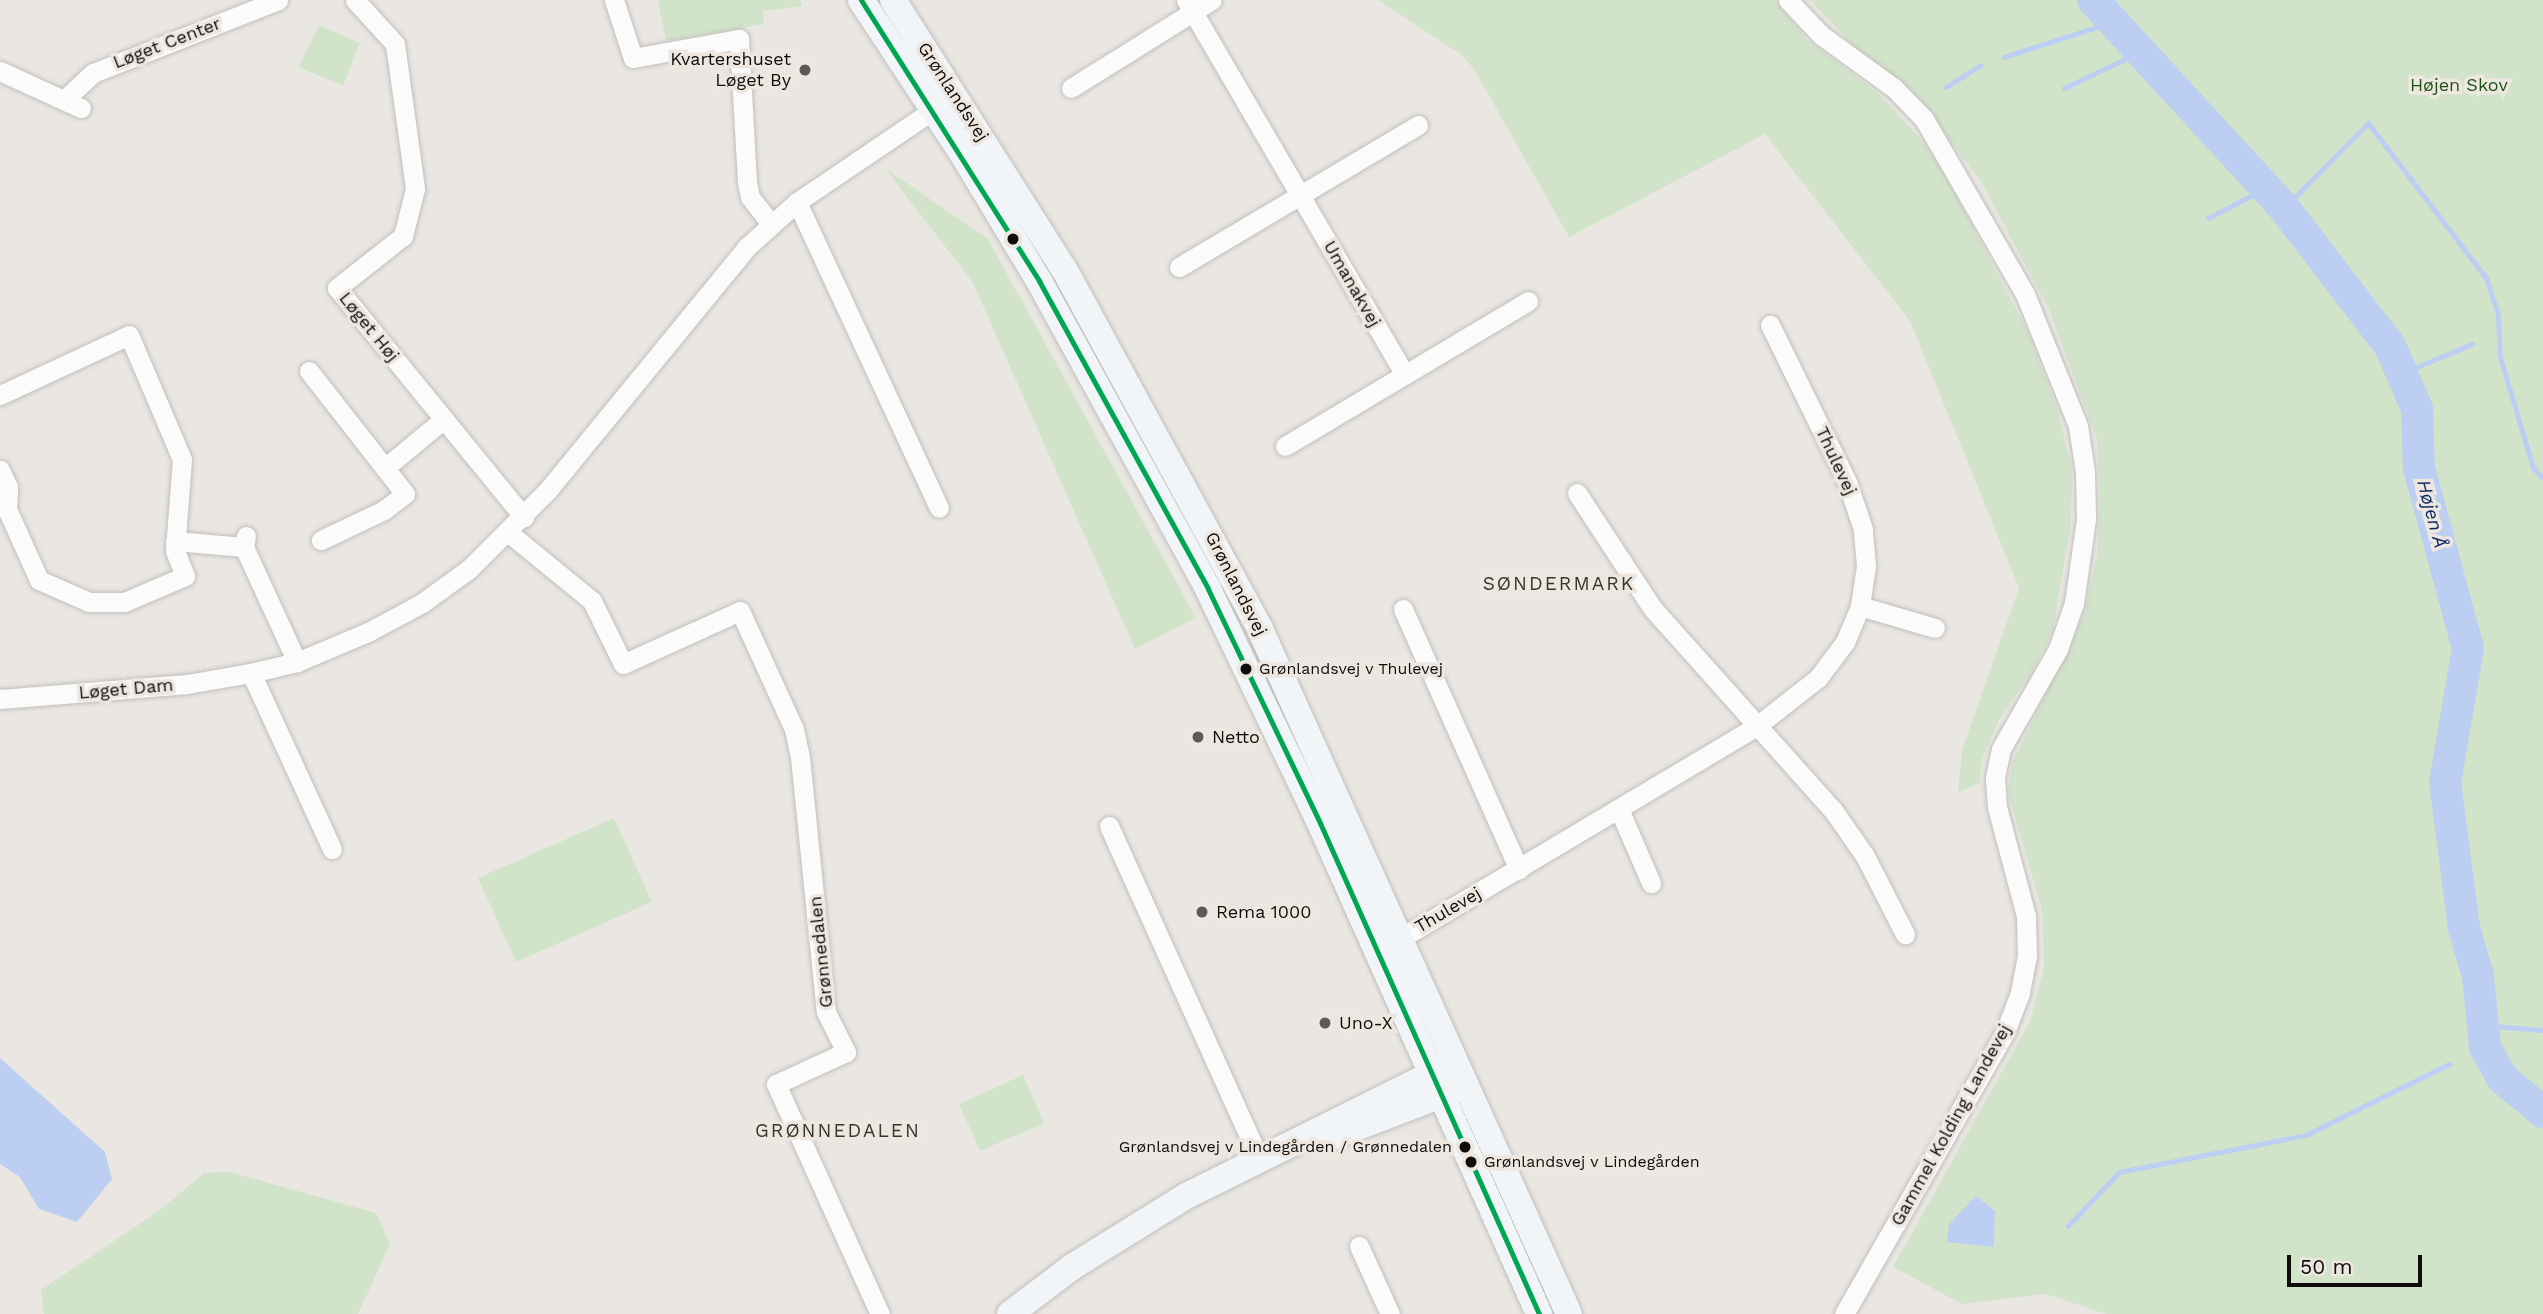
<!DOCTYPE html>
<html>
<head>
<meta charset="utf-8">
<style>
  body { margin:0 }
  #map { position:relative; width:2543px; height:1314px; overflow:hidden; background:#eae7e3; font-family:"Work Sans",sans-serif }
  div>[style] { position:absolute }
  .green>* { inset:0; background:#d1e4ca }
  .water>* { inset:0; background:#bccef1 }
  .stream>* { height:5px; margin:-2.5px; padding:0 2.5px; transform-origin:2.5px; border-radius:2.5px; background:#bccef1 }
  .river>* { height:32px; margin:-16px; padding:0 16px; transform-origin:16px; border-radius:16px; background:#bccef1 }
  .roads { filter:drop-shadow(0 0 2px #c1bfbc) drop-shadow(0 0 2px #c1bfbc) }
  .street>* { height:19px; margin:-9.5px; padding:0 9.5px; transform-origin:9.5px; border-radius:9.5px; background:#fcfbfb }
  .secondary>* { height:26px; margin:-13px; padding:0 13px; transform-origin:13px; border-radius:13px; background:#f2f5f7 }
  .bus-1>* { height:5px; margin:-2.5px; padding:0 2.5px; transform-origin:2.5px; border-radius:2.5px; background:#00a651 }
  .dots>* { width:19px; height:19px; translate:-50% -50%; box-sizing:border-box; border:4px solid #ede7e0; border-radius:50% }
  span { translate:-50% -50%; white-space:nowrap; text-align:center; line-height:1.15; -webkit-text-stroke:7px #ede7e0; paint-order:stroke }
  .bus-label { font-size:16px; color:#0f0d0b }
  .left { translate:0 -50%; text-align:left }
  .right { translate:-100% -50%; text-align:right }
  .street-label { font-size:18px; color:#0f0d0b }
  .poi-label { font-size:18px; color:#0f0d0b }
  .park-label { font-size:18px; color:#1f5315 }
  .water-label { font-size:19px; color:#102b66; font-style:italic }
  .neighbourhood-label { font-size:19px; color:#37332d; letter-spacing:2px }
  .scale { position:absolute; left:2287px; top:1255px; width:135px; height:32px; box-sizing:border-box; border:4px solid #0f0d0b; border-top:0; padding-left:9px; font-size:21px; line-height:24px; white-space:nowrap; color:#0f0d0b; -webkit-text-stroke:5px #ede7e0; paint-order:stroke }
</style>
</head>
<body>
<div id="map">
  <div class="green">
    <i style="clip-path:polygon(658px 0,801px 0,802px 6px,763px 11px,764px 24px,666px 41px)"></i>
    <i style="clip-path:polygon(1378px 0,1775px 0,1807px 40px,1877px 92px,1920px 138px,1944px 173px,2026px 328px,2057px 408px,2072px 470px,2071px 523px,2053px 630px,2031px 674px,1998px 722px,1982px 760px,1980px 783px,1958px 792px,1962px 750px,2019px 588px,1910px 321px,1765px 134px,1569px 237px,1474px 69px,1460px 54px)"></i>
    <i style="clip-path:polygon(1810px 0,2543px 0,2543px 1314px,2106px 1314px,2046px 1294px,1962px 1304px,1893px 1267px,2030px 1021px,2044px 967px,2042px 910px,2008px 792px,2012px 763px,2084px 615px,2097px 555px,2100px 500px,2097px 439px,2048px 307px,1980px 180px,1911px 90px,1860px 53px)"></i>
    <i style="clip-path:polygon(319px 25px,360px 43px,343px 86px,298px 67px)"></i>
    <i style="clip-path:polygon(885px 168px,988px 239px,1196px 618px,1135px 649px,973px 283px)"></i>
    <i style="clip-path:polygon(614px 818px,652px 902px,516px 962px,478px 878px)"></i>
    <i style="clip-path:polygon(1023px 1075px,1044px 1123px,980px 1151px,959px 1104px)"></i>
    <i style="clip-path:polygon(230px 1172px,376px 1213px,390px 1244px,358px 1314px,44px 1314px,41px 1290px,160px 1210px,204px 1173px)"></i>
  </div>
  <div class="water">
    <i style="clip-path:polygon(0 1058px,105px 1152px,112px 1179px,77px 1222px,39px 1209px,20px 1177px,0 1164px)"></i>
    <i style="clip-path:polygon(1976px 1196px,1995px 1211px,1994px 1247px,1947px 1242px,1949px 1224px)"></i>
  </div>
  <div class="stream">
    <i style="left:2004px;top:57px;width:114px;rotate:-18deg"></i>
    <i style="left:1946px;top:87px;width:41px;rotate:-32.2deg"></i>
    <i style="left:2064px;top:88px;width:84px;rotate:-25.3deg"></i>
    <i style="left:2284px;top:208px;width:120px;rotate:-45.3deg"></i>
    <i style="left:2368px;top:123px;width:195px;rotate:52.7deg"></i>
    <i style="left:2486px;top:278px;width:39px;rotate:72deg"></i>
    <i style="left:2498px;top:315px;width:42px;rotate:87.3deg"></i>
    <i style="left:2500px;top:357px;width:116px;rotate:73.4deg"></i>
    <i style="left:2533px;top:468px;width:14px;rotate:45deg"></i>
    <i style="left:2208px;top:218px;width:65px;rotate:-27.3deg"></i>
    <i style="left:2402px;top:373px;width:76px;rotate:-22.5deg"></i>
    <i style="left:2483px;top:1025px;width:60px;rotate:4.8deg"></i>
    <i style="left:2474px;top:1052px;width:12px;rotate:-24deg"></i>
    <i style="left:2068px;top:1226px;width:74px;rotate:-46.6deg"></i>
    <i style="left:2119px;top:1172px;width:191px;rotate:-11.2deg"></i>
    <i style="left:2306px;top:1135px;width:160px;rotate:-26.4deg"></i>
  </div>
  <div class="river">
    <i style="left:2093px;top:0;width:282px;rotate:47.4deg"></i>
    <i style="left:2284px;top:208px;width:174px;rotate:52.5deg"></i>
    <i style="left:2390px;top:346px;width:69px;rotate:66.8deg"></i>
    <i style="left:2417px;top:409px;width:59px;rotate:88.1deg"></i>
    <i style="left:2419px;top:468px;width:187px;rotate:74.8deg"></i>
    <i style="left:2468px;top:648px;width:136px;rotate:99.7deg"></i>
    <i style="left:2445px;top:782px;width:147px;rotate:82.6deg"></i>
    <i style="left:2464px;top:928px;width:50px;rotate:73.7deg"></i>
    <i style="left:2478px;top:976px;width:71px;rotate:84.4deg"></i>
    <i style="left:2485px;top:1047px;width:35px;rotate:61deg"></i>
    <i style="left:2502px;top:1078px;width:53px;rotate:39.7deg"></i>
  </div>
  <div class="roads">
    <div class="street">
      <i style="left:355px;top:0;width:59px;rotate:47.7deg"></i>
      <i style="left:395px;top:44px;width:146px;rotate:82.1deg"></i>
      <i style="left:415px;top:189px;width:49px;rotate:104.3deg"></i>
      <i style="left:403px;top:236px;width:84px;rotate:141.8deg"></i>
      <i style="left:337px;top:288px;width:296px;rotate:50.8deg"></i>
      <i style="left:614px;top:0;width:61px;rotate:71.9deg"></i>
      <i style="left:633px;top:58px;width:108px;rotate:-10.2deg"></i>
      <i style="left:739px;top:39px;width:143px;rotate:86.8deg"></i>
      <i style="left:747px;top:182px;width:15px;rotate:79deg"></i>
      <i style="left:750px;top:197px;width:34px;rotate:52deg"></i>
      <i style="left:1186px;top:0;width:434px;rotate:59.7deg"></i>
      <i style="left:1788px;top:0;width:48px;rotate:46.7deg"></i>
      <i style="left:1821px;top:35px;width:90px;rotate:36deg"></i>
      <i style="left:1894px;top:88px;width:43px;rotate:45.9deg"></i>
      <i style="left:1924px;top:119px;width:202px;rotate:60deg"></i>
      <i style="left:2025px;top:294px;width:142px;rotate:68.1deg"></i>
      <i style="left:2078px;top:426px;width:47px;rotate:81.3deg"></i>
      <i style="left:2085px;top:472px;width:47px;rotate:88.8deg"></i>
      <i style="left:2086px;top:519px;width:85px;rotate:98.1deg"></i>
      <i style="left:2074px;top:603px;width:49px;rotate:109.2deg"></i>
      <i style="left:2058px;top:649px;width:115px;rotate:119.7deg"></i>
      <i style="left:2001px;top:749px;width:30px;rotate:102deg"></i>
      <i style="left:1995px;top:778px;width:29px;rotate:86deg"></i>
      <i style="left:1997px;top:807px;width:113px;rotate:75.1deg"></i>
      <i style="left:2026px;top:916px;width:40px;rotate:88.6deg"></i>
      <i style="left:2027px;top:956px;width:38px;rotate:101deg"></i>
      <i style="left:2020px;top:993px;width:42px;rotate:111deg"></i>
      <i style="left:2005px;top:1032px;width:325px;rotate:119.7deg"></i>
      <i style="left:0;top:71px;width:89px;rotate:24.6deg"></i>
      <i style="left:1071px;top:88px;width:166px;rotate:-32deg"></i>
      <i style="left:64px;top:100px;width:40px;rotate:-43deg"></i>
      <i style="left:93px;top:73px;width:199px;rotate:-21.5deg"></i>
      <i style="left:797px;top:202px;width:337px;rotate:65.1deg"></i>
      <i style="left:1179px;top:267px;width:278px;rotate:-30.7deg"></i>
      <i style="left:309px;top:371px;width:156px;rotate:52deg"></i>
      <i style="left:405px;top:494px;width:26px;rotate:143deg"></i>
      <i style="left:384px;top:510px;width:70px;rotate:154.5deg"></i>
      <i style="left:0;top:395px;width:142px;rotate:-24.9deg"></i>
      <i style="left:129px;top:335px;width:135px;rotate:66.9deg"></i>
      <i style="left:182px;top:459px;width:92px;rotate:94.4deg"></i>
      <i style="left:175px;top:551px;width:27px;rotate:68deg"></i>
      <i style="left:185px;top:576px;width:66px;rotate:156.9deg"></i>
      <i style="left:124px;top:602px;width:35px;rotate:180deg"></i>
      <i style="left:89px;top:602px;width:55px;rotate:-156.3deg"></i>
      <i style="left:39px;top:580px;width:78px;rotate:-114.3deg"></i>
      <i style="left:7px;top:509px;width:22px;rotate:-87deg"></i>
      <i style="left:8px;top:487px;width:19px;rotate:-115deg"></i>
      <i style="left:1285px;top:446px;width:283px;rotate:-30.8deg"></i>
      <i style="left:386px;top:467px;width:75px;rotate:-39.6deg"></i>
      <i style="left:1577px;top:493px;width:139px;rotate:56.8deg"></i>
      <i style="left:1653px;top:609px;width:270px;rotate:48.2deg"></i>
      <i style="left:1833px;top:810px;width:56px;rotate:55.2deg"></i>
      <i style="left:1865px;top:856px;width:88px;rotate:62.9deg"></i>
      <i style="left:509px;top:533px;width:107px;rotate:39.3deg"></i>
      <i style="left:592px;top:601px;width:70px;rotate:63.8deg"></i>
      <i style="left:623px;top:664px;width:128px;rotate:-24.4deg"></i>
      <i style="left:740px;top:611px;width:130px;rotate:65.4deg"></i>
      <i style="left:794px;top:729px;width:29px;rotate:78deg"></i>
      <i style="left:800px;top:757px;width:256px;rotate:84.2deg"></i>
      <i style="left:826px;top:1012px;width:45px;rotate:63.4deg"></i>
      <i style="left:846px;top:1052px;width:77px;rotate:155.4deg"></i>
      <i style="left:776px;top:1084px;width:252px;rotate:65.7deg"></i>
      <i style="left:246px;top:536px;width:11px;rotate:100deg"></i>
      <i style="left:244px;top:547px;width:127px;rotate:65.3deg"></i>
      <i style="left:175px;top:541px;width:69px;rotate:5deg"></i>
      <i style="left:1860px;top:606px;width:78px;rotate:16.3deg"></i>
      <i style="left:1403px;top:609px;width:285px;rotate:66deg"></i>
      <i style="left:0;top:699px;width:188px;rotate:-4.6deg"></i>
      <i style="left:187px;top:684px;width:65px;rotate:-9.8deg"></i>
      <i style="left:1619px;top:809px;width:81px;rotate:66.6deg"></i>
      <i style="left:1109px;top:826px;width:367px;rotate:65.7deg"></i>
      <i style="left:332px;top:849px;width:194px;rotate:-114.7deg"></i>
      <i style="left:251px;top:673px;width:47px;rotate:-13.4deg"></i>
      <i style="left:297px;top:662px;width:79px;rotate:-23deg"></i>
      <i style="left:370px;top:631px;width:59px;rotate:-28.3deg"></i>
      <i style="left:422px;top:603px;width:58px;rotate:-35.9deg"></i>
      <i style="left:469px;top:569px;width:112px;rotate:-45deg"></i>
      <i style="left:548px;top:490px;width:314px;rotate:-50.7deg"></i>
      <i style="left:747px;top:247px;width:67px;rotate:-42deg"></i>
      <i style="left:797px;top:202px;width:175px;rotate:-34.1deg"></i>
      <i style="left:1389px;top:941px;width:26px;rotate:-23deg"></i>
      <i style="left:1413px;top:931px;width:402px;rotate:-30.8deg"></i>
      <i style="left:1758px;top:725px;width:76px;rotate:-38.1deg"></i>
      <i style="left:1818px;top:678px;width:45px;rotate:-53.1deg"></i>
      <i style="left:1845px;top:642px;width:39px;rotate:-67deg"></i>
      <i style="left:1860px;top:606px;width:40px;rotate:-81.5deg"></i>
      <i style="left:1866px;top:566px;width:37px;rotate:-95deg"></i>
      <i style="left:1863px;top:529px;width:50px;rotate:-108.8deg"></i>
      <i style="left:1847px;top:482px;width:175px;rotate:-116.1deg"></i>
      <i style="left:1359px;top:1246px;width:75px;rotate:65.5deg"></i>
    </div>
    <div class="secondary">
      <i style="left:861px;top:0;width:180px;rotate:56.6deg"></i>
      <i style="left:960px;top:150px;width:153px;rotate:58.9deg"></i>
      <i style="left:1039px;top:281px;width:351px;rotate:61.2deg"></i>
      <i style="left:1208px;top:589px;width:259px;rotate:64.4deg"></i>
      <i style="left:1320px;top:823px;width:538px;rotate:65.96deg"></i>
      <i style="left:893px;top:0;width:319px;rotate:57.6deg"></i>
      <i style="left:1064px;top:269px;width:410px;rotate:61.4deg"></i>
      <i style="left:1260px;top:629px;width:751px;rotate:65.72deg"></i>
      <i style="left:1334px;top:1136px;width:129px;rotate:-20.8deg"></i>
      <i style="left:1010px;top:1314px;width:78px;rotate:-37.2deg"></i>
      <i style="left:1072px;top:1267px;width:134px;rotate:-31.9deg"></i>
      <i style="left:1186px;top:1196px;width:290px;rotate:-26.4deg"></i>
    </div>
  </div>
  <div class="bus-1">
    <i style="left:861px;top:0;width:333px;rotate:57.6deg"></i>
    <i style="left:1039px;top:281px;width:351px;rotate:61.2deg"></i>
    <i style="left:1208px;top:589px;width:259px;rotate:64.4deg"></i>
    <i style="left:1320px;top:823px;width:538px;rotate:65.96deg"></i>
  </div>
  <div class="dots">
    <i style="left:805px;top:70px;background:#5c5957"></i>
    <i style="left:1013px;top:239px;background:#0f0d0b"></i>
    <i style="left:1246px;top:669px;background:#0f0d0b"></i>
    <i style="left:1198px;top:737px;background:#5c5957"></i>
    <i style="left:1202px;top:912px;background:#5c5957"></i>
    <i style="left:1325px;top:1023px;background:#5c5957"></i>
    <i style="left:1465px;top:1147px;background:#0f0d0b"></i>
    <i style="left:1471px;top:1162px;background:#0f0d0b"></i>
  </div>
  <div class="bus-label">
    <span class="left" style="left:1259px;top:669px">Grønlandsvej v Thulevej</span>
    <span class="right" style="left:1452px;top:1147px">Grønlandsvej v Lindegården / Grønnedalen</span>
    <span class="left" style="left:1484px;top:1162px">Grønlandsvej v Lindegården</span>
  </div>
  <div class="street-label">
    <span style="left:167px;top:43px;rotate:-21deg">Løget Center</span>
    <span style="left:953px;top:92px;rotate:57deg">Grønlandsvej</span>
    <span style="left:1352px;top:284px;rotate:60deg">Umanakvej</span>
    <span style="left:369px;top:327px;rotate:51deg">Løget Høj</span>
    <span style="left:1836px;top:461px;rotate:65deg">Thulevej</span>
    <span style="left:1236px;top:584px;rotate:63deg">Grønlandsvej</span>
    <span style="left:126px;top:689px;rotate:-5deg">Løget Dam</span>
    <span style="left:1448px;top:910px;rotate:-30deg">Thulevej</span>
    <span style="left:821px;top:952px;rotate:-96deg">Grønnedalen</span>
    <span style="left:1951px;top:1125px;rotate:-61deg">Gammel Kolding Landevej</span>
  </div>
  <div class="poi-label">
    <span class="right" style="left:791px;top:70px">Kvartershuset<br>Løget By</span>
    <span class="left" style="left:1212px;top:737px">Netto</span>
    <span class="left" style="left:1216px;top:912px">Rema 1000</span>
    <span class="left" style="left:1339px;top:1023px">Uno-X</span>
  </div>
  <div class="park-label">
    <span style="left:2459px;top:85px">Højen Skov</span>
  </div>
  <div class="water-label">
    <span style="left:2432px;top:514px;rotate:75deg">Højen Å</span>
  </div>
  <div class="neighbourhood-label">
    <span style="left:1559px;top:584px">SØNDERMARK</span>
    <span style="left:838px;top:1131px">GRØNNEDALEN</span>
  </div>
  <div class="scale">50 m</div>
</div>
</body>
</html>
